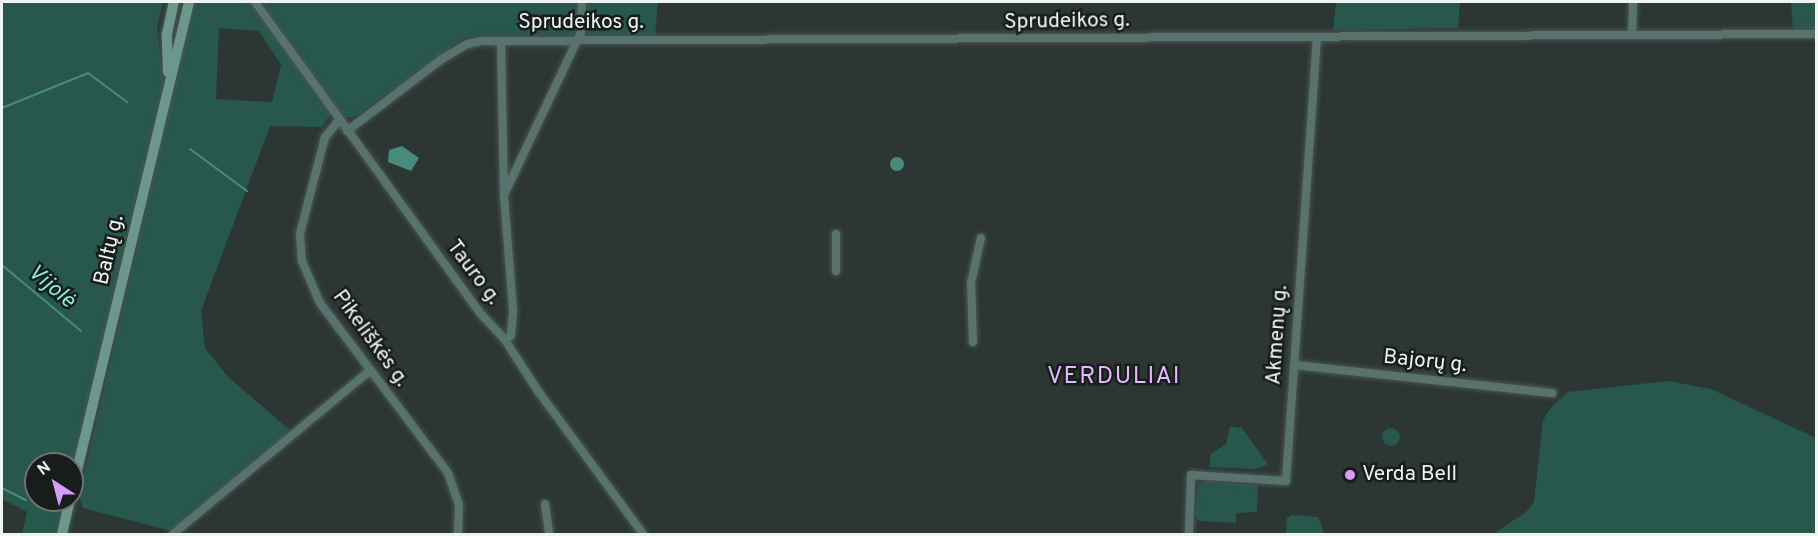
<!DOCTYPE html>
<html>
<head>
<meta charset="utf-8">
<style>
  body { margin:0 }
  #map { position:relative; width:1818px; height:536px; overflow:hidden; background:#2c3734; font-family:Overpass,sans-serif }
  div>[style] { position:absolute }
  .green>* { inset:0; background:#27574d }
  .round { border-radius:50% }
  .water>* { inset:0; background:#478b7d }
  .stream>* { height:2px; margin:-1px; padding:0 1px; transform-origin:1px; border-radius:1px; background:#478b7d }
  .roads { filter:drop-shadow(0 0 2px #4b5552) drop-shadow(0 0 2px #4b5552) }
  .street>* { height:8px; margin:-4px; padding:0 4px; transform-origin:4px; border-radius:4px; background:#58736d }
  .secondary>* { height:10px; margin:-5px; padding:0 5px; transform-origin:5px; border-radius:5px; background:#6b978d }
  .dots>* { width:16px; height:16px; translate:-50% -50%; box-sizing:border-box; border:3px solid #181d1c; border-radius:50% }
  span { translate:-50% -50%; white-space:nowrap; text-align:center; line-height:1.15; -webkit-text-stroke:5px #181d1c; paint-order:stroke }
  .street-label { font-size:21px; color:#edf4f2 }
  .poi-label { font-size:21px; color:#edf4f2 }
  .left { translate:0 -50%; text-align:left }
  .water-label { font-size:22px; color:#86efd9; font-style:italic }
  .quarter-label { font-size:24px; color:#e3b9fb; letter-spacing:1.5px }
  .frame { position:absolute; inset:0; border:3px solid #edf4f2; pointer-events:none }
  .north { position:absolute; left:24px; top:452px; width:60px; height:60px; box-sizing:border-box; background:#181d1c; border:2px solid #6d7372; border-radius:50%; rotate:324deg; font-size:16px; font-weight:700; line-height:24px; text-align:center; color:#edf4f2 }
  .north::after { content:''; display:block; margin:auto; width:21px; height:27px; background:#d79bf9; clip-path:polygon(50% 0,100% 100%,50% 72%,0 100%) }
</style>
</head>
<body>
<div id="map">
  <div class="green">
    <i style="clip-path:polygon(2px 2px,163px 2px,157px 28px,164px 82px,72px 467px,36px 464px,36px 500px,64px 500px,56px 534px,22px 534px,27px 512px,2px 499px)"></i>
    <i style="clip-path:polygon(evenodd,194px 2px,251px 2px,331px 114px,322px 127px,270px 126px,201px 311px,205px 348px,228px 377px,291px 431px,171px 531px,83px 508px,79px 496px,194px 2px,219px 28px,259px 31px,281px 65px,272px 102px,216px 99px,219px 28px)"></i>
    <i style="clip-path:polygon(260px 2px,579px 2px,578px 28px,573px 36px,466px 37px,355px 117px,342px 118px)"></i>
    <i style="clip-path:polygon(587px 2px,658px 2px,655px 35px,587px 35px)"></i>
    <i style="clip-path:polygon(1336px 2px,1460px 2px,1458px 28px,1333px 30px)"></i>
    <i style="clip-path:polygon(1791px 2px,1816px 2px,1816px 30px,1793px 30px)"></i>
    <i style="clip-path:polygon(1668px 381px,1711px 389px,1816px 438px,1816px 534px,1493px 534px,1526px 512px,1534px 502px,1543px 420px,1552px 406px,1568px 392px)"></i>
    <i style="clip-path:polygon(1230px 426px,1242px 428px,1268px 464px,1256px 469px,1209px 467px,1211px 454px,1226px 444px)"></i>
    <i class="round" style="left:1382px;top:428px;width:18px;height:18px"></i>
    <i style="clip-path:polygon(1206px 481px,1258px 485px,1257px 512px,1236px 513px,1236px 523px,1199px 521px,1195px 517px,1198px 484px)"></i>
    <i style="clip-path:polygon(1292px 515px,1318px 517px,1325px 534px,1286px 534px,1287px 518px)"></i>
  </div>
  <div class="water">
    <i style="clip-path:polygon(402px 146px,419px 158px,411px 171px,388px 162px,389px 150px)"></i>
    <i class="round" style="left:890px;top:157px;width:14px;height:14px"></i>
  </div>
  <div class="stream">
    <i style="left:2px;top:108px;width:93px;rotate:-22.1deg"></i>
    <i style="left:88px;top:73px;width:49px;rotate:36.6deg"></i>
    <i style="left:190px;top:149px;width:71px;rotate:36.4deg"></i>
    <i style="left:2px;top:265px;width:103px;rotate:39.9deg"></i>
    <i style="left:2px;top:488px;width:27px;rotate:27deg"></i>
  </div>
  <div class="roads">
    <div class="street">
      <i style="left:255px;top:2px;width:385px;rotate:54.1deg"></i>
      <i style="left:481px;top:314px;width:35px;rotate:47deg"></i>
      <i style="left:505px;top:340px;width:61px;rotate:57.1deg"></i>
      <i style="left:538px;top:391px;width:177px;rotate:53.7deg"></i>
      <i style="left:1632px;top:35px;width:33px;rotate:-88deg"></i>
      <i style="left:501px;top:41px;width:153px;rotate:88.9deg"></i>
      <i style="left:339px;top:120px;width:22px;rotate:129deg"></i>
      <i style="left:325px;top:137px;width:100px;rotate:104.5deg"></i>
      <i style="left:300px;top:234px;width:27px;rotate:86deg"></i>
      <i style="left:302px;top:261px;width:46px;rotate:66.8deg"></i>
      <i style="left:320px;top:303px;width:213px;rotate:53deg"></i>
      <i style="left:448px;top:473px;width:34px;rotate:71deg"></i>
      <i style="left:459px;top:505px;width:29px;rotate:92deg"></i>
      <i style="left:347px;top:131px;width:119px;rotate:-37.2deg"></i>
      <i style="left:442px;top:59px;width:29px;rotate:-31deg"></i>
      <i style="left:467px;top:44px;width:14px;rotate:-12deg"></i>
      <i style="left:481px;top:41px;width:1335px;rotate:-0.3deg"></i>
      <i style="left:836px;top:234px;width:37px;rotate:90deg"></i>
      <i style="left:505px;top:340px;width:8px;rotate:-40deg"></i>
      <i style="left:511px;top:335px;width:25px;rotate:-85deg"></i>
      <i style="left:513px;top:310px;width:115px;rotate:-94.5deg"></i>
      <i style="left:504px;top:195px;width:180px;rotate:-64.7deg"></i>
      <i style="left:581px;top:32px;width:30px;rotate:-88deg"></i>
      <i style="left:973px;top:342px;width:59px;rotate:-91.9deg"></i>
      <i style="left:971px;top:283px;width:46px;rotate:-77.5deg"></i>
      <i style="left:1294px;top:365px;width:260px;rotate:6.2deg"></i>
      <i style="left:545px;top:504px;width:30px;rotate:82deg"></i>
      <i style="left:173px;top:534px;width:255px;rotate:-39.7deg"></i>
      <i style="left:1189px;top:534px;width:59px;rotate:-88.1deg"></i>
      <i style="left:1191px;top:475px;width:95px;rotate:3.6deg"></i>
      <i style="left:1286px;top:481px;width:444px;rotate:-86deg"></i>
    </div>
    <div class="secondary">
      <i style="left:168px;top:72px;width:38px;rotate:-92deg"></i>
      <i style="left:167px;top:34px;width:33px;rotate:-78deg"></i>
      <i style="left:72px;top:491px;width:503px;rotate:-76.54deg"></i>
      <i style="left:62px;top:534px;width:35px;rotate:-77deg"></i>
    </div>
  </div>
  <div class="dots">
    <i style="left:1350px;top:475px;background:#d79bf9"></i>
  </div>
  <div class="street-label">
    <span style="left:1067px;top:22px;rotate:-1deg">Sprudeikos g.</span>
    <span style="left:581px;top:23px">Sprudeikos g.</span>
    <span style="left:110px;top:250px;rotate:-77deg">Baltų g.</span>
    <span style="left:473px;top:273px;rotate:53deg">Tauro g.</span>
    <span style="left:1278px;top:335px;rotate:-86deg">Akmenų g.</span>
    <span style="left:370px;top:339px;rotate:54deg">Pikeliškės g.</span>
    <span style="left:1425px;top:362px;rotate:6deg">Bajorų g.</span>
  </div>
  <div class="poi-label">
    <span class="left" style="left:1362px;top:475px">Verda Bell</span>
  </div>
  <div class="water-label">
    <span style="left:51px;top:287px;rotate:40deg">Vijolė</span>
  </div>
  <div class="quarter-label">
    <span style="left:1114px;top:378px">VERDULIAI</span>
  </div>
  <div class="frame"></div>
  <div class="north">N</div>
</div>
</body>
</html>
